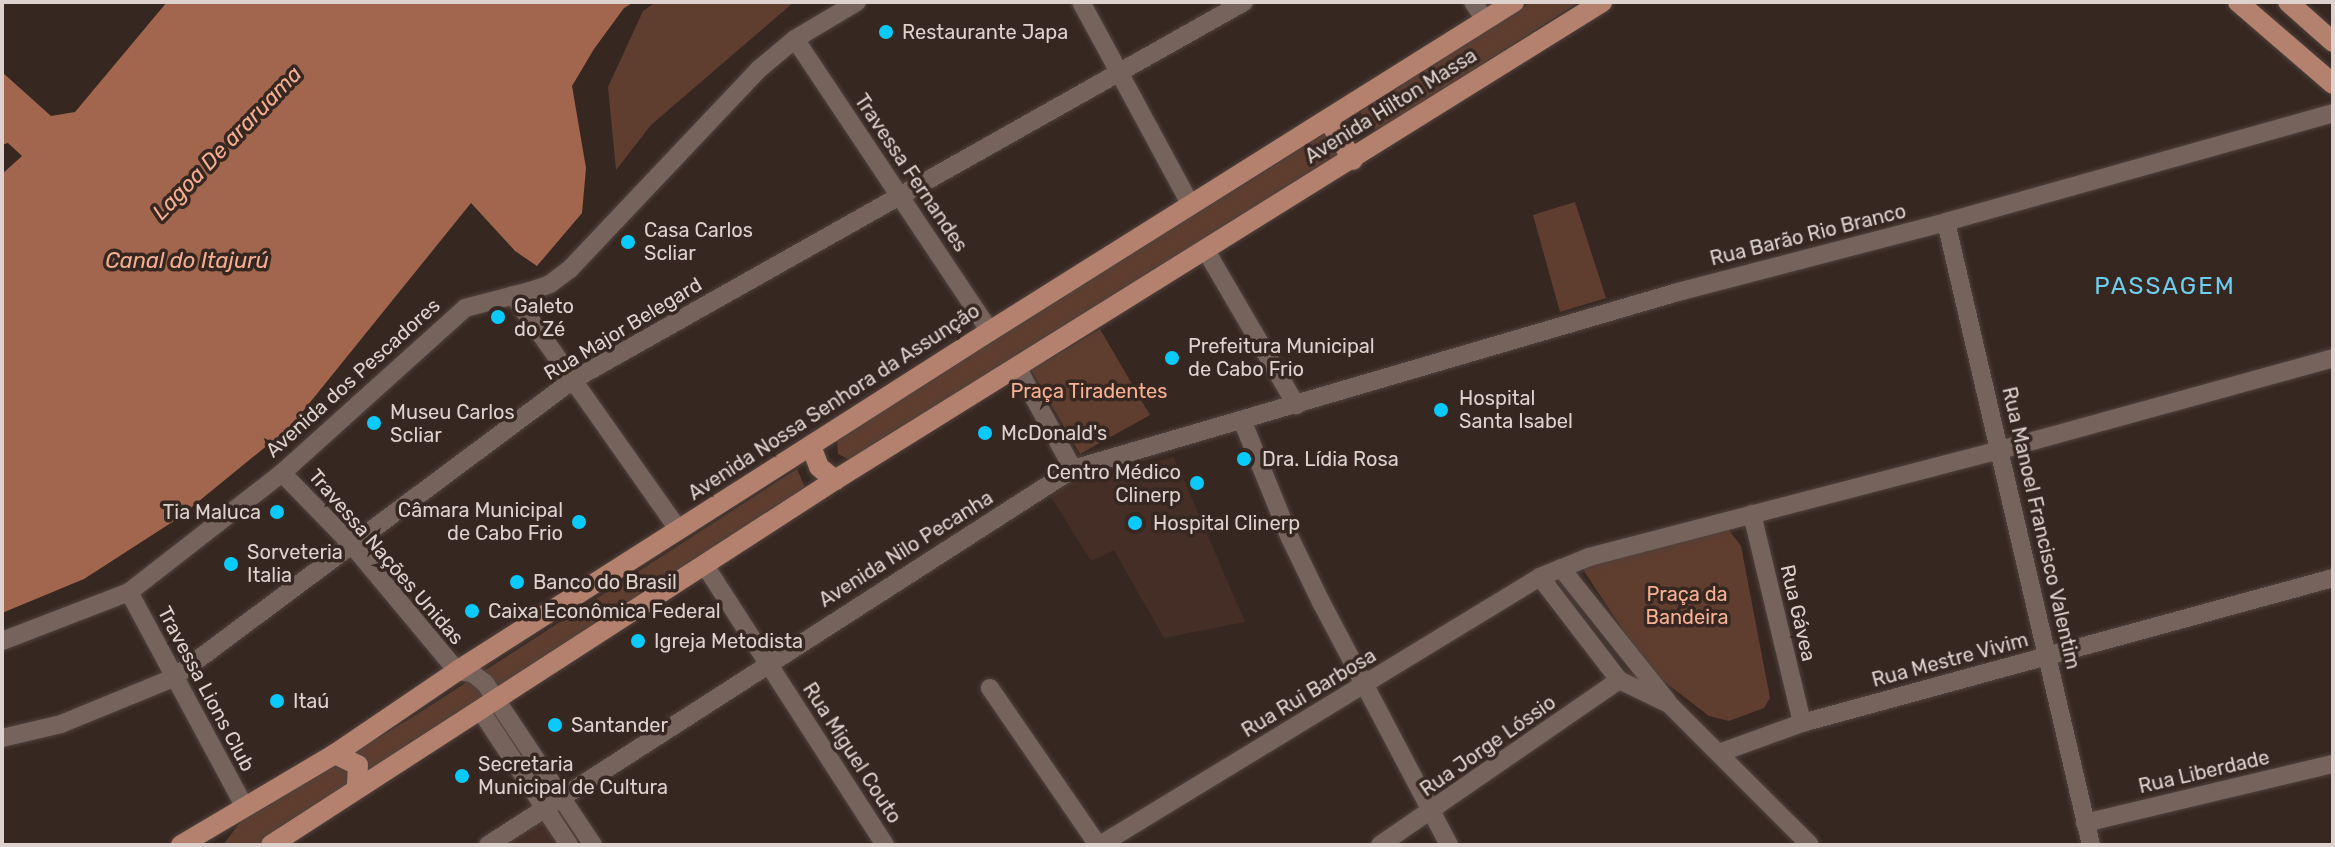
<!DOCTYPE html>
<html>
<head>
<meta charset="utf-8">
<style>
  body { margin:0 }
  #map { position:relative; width:2335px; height:847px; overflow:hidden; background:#372721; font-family:Rubik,sans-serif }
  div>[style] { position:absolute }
  .built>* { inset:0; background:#442e25 }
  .green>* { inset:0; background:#5f3e30 }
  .water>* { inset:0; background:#a2664e }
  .roads { filter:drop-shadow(0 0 2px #50423d) drop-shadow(0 0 2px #50423d) }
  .minor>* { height:18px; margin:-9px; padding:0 9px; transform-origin:9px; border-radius:9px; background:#76635c }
  .major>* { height:20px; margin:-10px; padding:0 10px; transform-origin:10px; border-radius:10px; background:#b3816d }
  .dots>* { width:22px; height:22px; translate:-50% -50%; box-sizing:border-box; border:4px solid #372721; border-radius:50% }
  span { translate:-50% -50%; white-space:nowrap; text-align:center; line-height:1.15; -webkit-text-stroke:7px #372721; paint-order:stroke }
  .poi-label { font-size:20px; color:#ddd2ce }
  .left { translate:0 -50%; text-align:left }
  .right { translate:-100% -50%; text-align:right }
  .street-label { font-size:20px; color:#ddd2ce }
  .park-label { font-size:20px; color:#f9b195 }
  .water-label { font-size:22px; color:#f5ae92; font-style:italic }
  .quarter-label { font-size:24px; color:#6fcded; letter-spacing:2px }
  .frame { position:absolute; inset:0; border:4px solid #ddd2ce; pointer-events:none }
</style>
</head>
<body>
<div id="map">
  <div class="built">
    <i style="clip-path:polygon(1174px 457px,1245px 622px,1164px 638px,1114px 550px,1091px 561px,1051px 497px,1068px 483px)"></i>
    <i style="clip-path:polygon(542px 820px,558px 845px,502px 845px)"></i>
  </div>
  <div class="green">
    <i style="clip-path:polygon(656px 2px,794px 2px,651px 125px,616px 170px,608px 87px,643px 11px)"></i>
    <i style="clip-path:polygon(1531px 2px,1579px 2px,1379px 130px,1369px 127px,1362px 119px,1361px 111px)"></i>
    <i style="clip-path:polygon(1329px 131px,1343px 154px,850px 460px,838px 454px,837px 438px)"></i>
    <i style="clip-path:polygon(1575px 202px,1606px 298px,1560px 312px,1533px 215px)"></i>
    <i style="clip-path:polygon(1100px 329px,1150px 415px,1080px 454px,1031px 370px)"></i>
    <i style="clip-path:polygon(797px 469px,805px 487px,257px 845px,223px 845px,242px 820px,411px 718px)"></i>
    <i style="clip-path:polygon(1728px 529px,1741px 546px,1770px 698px,1764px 708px,1729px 721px,1709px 716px,1662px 680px,1625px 633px,1582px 568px)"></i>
  </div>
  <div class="water">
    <i style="clip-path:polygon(167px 2px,634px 2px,624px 8px,594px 49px,572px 86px,586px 168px,582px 213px,537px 266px,515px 251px,471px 203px,291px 426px,177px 519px,84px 579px,2px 613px,2px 174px,22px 156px,8px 143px,2px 145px,2px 72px,51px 116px,75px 112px)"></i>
  </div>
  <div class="roads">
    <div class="minor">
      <i style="left:1081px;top:2px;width:230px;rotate:61.6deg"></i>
      <i style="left:1473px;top:2px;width:22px;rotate:56deg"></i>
      <i style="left:795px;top:39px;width:351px;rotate:56.3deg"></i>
      <i style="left:1946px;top:222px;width:640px;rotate:76.9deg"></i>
      <i style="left:1205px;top:249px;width:181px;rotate:59.7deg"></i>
      <i style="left:513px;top:295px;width:288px;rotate:54.8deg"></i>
      <i style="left:1017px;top:367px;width:116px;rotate:61.2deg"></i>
      <i style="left:1242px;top:420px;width:127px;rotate:67.9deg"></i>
      <i style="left:1290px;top:538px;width:71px;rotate:64.2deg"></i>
      <i style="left:1321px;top:602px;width:275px;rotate:62.2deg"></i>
      <i style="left:282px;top:473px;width:102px;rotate:45.8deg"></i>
      <i style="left:353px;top:546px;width:163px;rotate:50.2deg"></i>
      <i style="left:457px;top:671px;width:15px;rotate:8deg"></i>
      <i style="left:472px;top:673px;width:16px;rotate:38deg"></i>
      <i style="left:485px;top:683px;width:195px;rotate:56.3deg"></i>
      <i style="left:1752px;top:514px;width:215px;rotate:76.5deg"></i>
      <i style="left:704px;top:564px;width:334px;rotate:57.2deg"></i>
      <i style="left:1561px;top:568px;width:170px;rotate:51.4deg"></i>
      <i style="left:1540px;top:577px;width:130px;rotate:52.5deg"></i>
      <i style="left:1619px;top:680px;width:55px;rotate:25.6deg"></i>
      <i style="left:1669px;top:704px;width:199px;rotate:45deg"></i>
      <i style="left:129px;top:592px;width:244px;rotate:61.7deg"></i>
      <i style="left:2px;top:641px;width:136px;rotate:-21.1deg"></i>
      <i style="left:129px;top:592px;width:194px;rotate:-37.9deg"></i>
      <i style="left:282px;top:473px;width:246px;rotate:-42deg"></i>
      <i style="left:465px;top:308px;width:67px;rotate:-14.7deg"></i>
      <i style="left:530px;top:291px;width:21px;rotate:-19deg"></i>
      <i style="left:550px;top:284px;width:25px;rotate:-37deg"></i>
      <i style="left:570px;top:269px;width:274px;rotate:-46.6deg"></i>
      <i style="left:758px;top:70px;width:48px;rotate:-40deg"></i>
      <i style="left:795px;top:39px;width:72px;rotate:-30.8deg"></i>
      <i style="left:990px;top:688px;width:191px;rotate:55.5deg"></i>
      <i style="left:481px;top:711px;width:160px;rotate:56.7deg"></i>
      <i style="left:2px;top:738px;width:61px;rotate:-13.3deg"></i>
      <i style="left:61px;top:724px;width:121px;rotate:-22.3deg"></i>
      <i style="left:173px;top:678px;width:499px;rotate:-36.7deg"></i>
      <i style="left:573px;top:380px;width:770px;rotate:-29.39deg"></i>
      <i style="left:1719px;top:753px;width:88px;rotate:-19.9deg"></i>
      <i style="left:1802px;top:723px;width:550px;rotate:-15.27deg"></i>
      <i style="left:2085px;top:823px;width:255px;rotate:-13.4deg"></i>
      <i style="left:488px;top:845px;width:695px;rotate:-32.73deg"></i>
      <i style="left:1073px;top:469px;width:630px;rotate:-16.31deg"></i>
      <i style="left:1678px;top:292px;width:277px;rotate:-14.6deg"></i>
      <i style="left:1946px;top:222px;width:402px;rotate:-15.7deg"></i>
      <i style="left:1100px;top:845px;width:515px;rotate:-31.35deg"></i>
      <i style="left:1540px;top:577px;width:53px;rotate:-22.2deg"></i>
      <i style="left:1589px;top:557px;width:425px;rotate:-14.6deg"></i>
      <i style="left:2000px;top:450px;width:345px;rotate:-15.4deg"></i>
      <i style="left:1380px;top:845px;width:290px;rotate:-34.6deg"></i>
    </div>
    <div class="major">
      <i style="left:2238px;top:2px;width:125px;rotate:40.8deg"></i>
      <i style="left:2288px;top:2px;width:60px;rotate:41.6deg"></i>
      <i style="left:1328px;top:120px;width:47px;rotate:58deg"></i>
      <i style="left:811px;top:446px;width:22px;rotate:69deg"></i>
      <i style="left:819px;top:467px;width:21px;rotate:39deg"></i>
      <i style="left:335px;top:754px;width:25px;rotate:26deg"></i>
      <i style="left:358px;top:765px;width:22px;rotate:93deg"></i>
      <i style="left:181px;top:845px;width:179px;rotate:-30.6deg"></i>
      <i style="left:335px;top:754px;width:148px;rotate:-34.2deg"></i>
      <i style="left:457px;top:671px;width:632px;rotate:-32.53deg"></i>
      <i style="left:990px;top:331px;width:619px;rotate:-32.12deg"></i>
      <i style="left:271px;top:845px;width:672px;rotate:-32.91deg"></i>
      <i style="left:835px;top:480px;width:904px;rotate:-31.93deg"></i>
    </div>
  </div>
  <div class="dots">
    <i style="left:886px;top:32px;background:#09cafa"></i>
    <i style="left:628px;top:242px;background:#09cafa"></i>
    <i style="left:498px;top:317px;background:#09cafa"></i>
    <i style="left:1172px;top:358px;background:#09cafa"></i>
    <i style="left:1441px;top:410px;background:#09cafa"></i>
    <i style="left:374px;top:423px;background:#09cafa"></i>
    <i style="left:985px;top:433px;background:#09cafa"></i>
    <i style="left:1244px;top:459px;background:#09cafa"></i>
    <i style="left:1197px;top:483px;background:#09cafa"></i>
    <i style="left:277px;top:512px;background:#09cafa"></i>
    <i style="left:579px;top:522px;background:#09cafa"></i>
    <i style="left:1135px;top:523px;background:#09cafa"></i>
    <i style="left:231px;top:564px;background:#09cafa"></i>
    <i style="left:517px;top:582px;background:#09cafa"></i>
    <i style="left:472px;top:611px;background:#09cafa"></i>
    <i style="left:638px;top:641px;background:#09cafa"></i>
    <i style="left:277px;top:701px;background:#09cafa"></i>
    <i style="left:555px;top:725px;background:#09cafa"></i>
    <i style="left:462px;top:776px;background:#09cafa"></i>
  </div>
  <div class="poi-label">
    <span class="left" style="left:902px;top:32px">Restaurante Japa</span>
    <span class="left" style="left:644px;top:242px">Casa Carlos<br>Scliar</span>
    <span class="left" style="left:514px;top:318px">Galeto<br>do Zé</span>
    <span class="left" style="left:1188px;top:358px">Prefeitura Municipal<br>de Cabo Frio</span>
    <span class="left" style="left:1459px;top:410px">Hospital<br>Santa Isabel</span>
    <span class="left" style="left:390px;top:424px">Museu Carlos<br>Scliar</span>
    <span class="left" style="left:1001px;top:433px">McDonald's</span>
    <span class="left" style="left:1262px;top:459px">Dra. Lídia Rosa</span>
    <span class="right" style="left:1181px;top:484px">Centro Médico<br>Clinerp</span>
    <span class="right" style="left:563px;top:522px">Câmara Municipal<br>de Cabo Frio</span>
    <span class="right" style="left:261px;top:512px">Tia Maluca</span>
    <span class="left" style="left:1153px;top:523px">Hospital Clinerp</span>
    <span class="left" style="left:247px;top:564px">Sorveteria<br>Italia</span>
    <span class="left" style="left:533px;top:582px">Banco do Brasil</span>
    <span class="left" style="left:488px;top:611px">Caixa Econômica Federal</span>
    <span class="left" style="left:654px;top:641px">Igreja Metodista</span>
    <span class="left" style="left:293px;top:701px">Itaú</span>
    <span class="left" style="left:571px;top:725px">Santander</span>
    <span class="left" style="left:478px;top:776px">Secretaria<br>Municipal de Cultura</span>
  </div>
  <div class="street-label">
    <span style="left:1391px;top:106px;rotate:-32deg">Avenida Hilton Massa</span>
    <span style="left:911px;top:173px;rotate:56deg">Travessa Fernandes</span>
    <span style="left:1808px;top:235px;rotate:-14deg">Rua Barão Rio Branco</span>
    <span style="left:623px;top:329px;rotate:-31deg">Rua Major Belegard</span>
    <span style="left:353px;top:378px;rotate:-42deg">Avenida dos Pescadores</span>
    <span style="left:834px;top:402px;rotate:-33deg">Avenida Nossa Senhora da Assunção</span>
    <span style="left:2041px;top:528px;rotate:77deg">Rua Manoel Francisco Valentim</span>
    <span style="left:906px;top:549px;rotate:-32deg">Avenida Nilo Pecanha</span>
    <span style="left:386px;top:557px;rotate:49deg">Travessa Nações Unidas</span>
    <span style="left:1798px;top:613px;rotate:77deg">Rua Gávea</span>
    <span style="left:1950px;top:660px;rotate:-15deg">Rua Mestre Vivim</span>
    <span style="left:206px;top:689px;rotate:62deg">Travessa Lions Club</span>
    <span style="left:1309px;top:693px;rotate:-31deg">Rua Rui Barbosa</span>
    <span style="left:1488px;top:746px;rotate:-35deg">Rua Jorge Lóssio</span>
    <span style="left:852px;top:753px;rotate:57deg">Rua Miguel Couto</span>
    <span style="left:2204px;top:772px;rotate:-13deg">Rua Liberdade</span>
  </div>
  <div class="park-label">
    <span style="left:1089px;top:391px">Praça Tiradentes</span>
    <span style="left:1687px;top:606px">Praça da<br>Bandeira</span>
  </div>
  <div class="water-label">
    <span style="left:227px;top:143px;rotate:-46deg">Lagoa De araruama</span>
    <span style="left:187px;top:261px">Canal do Itajurú</span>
  </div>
  <div class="quarter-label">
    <span style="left:2165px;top:287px">PASSAGEM</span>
  </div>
  <div class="frame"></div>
</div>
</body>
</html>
